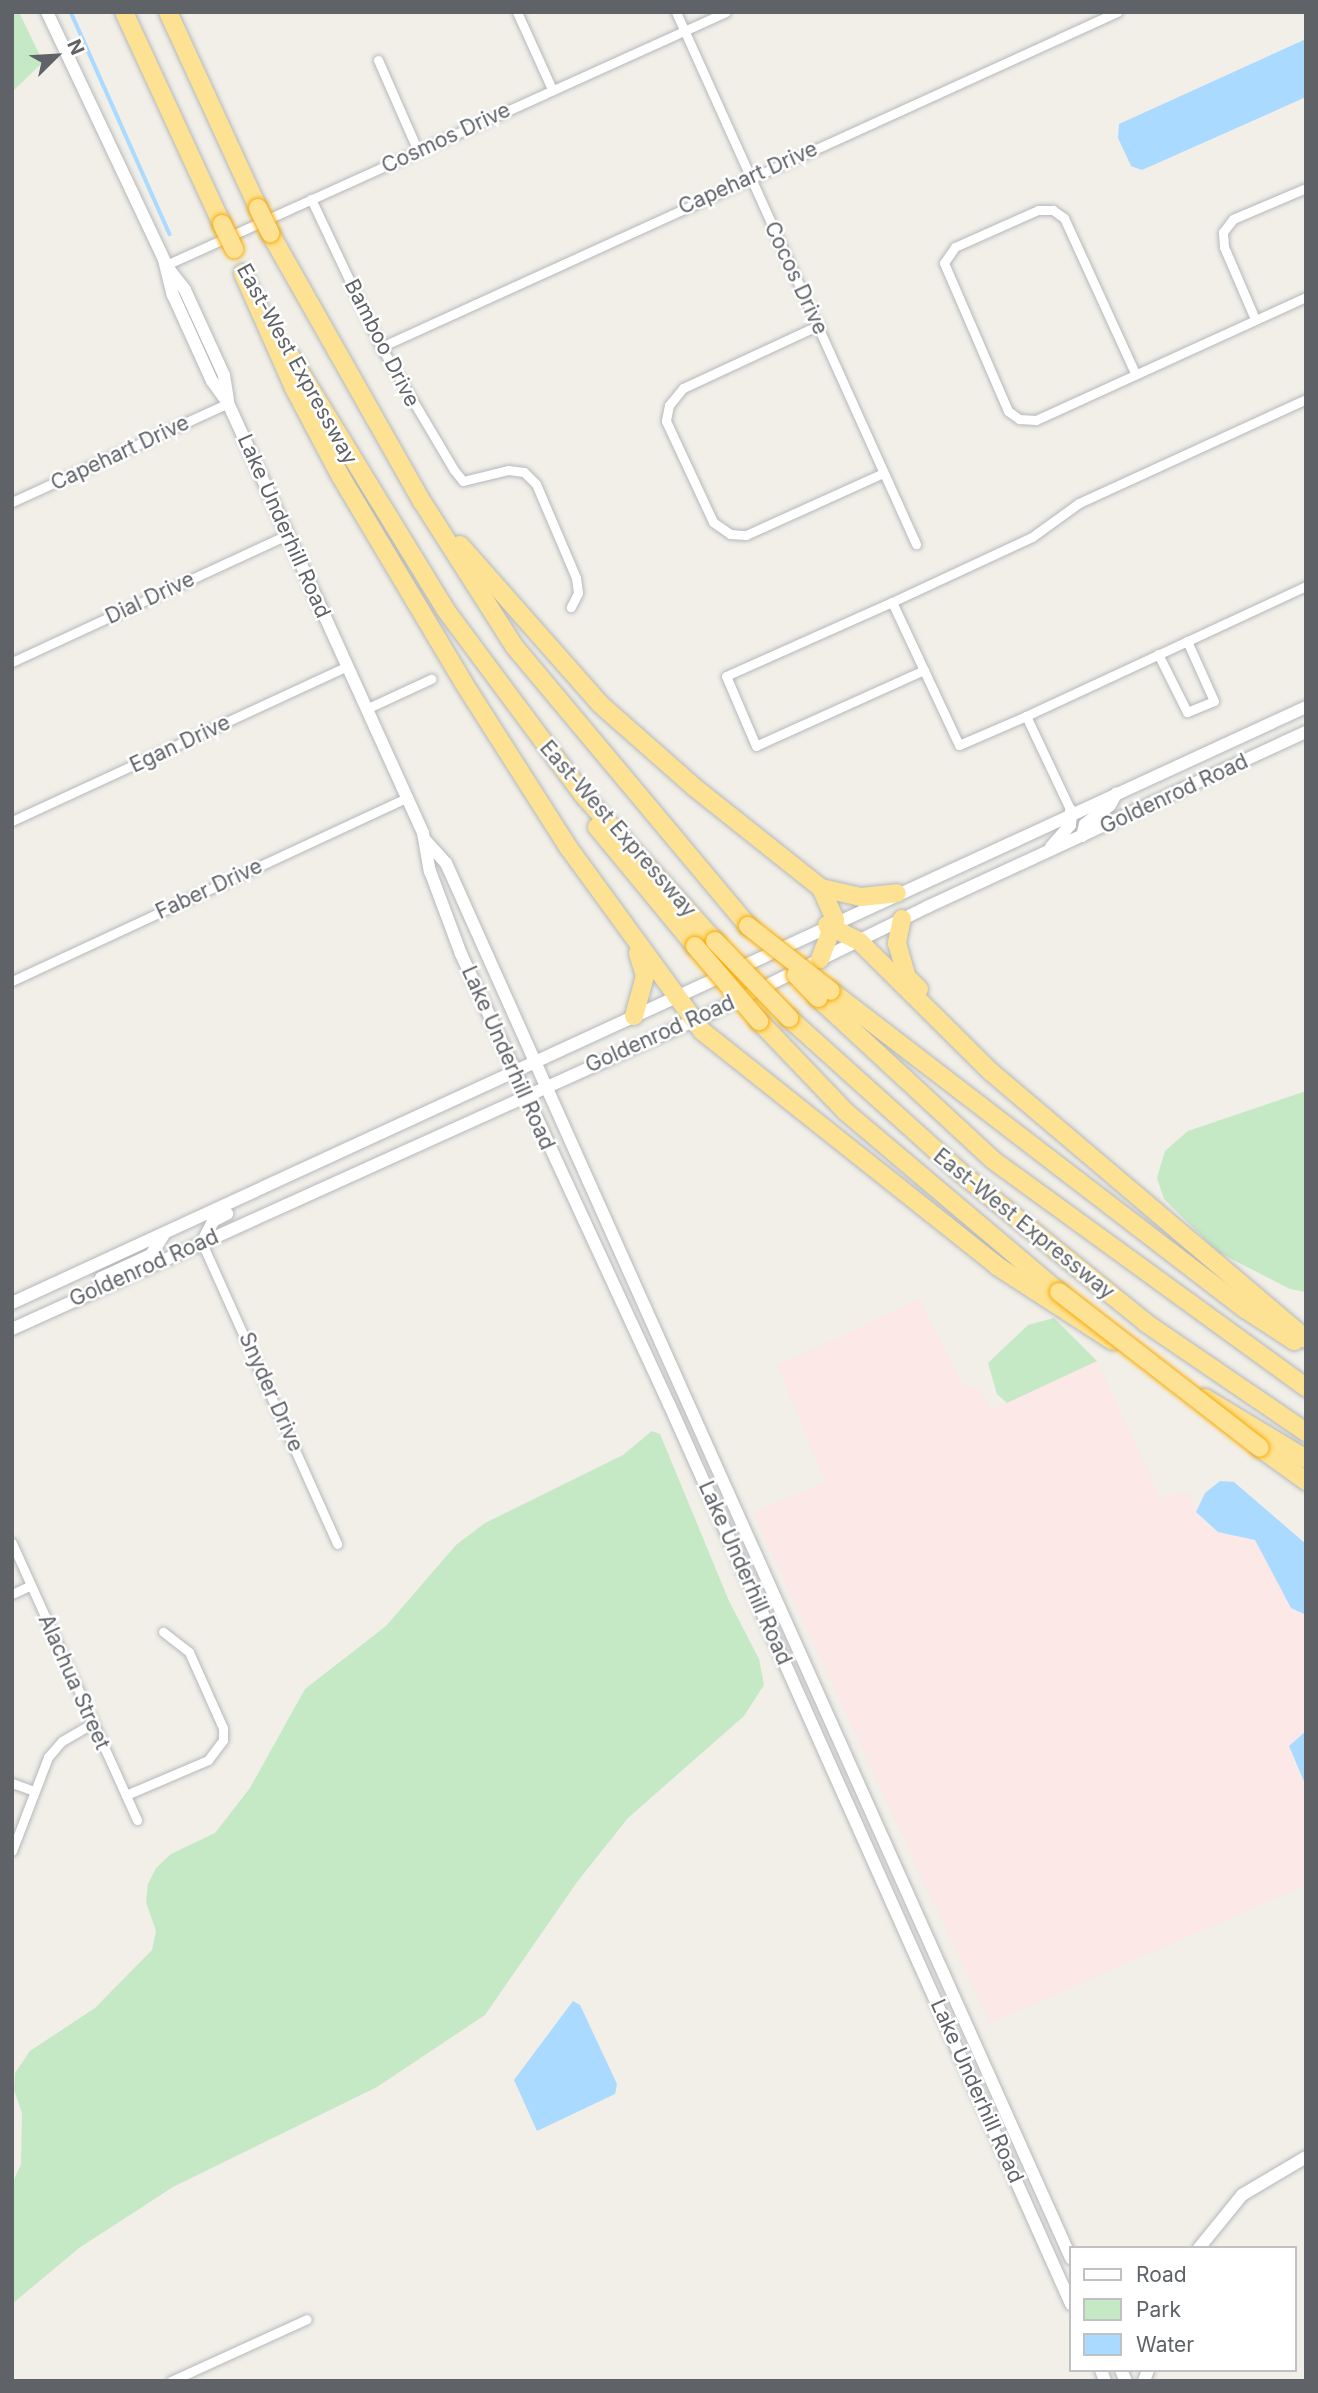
<!DOCTYPE html>
<html>
<head>
<meta charset="utf-8">
<style>
  body { margin:0 }
  #map { position:relative; width:1318px; height:2393px; overflow:hidden; background:#f1efe8; font-family:Inter,sans-serif }
  div>[style] { position:absolute }
  .medical>* { inset:0; background:#fce8e6 }
  .green>* { inset:0; background:#c5e8c5 }
  .water>* { inset:0; background:#aadaff }
  .stream>* { height:3.5px; margin:-1.75px; padding:0 1.75px; transform-origin:1.75px; border-radius:1.75px; background:#aadaff }
  .roads { filter:drop-shadow(0 0 2px #b5b8bc) drop-shadow(0 0 2px #b5b8bc) }
  .street>* { height:9px; margin:-4.5px; padding:0 4.5px; transform-origin:4.5px; border-radius:4.5px; background:#fff }
  .secondary>* { height:12px; margin:-6px; padding:0 6px; transform-origin:6px; border-radius:6px; background:#fff }
  .highway>* { height:18px; margin:-9px; padding:0 9px; transform-origin:9px; border-radius:9px; background:#fde293 }
  .bridges { filter:drop-shadow(0 0 2px #f9ab00) drop-shadow(0 0 2px #f9ab00) }
  .highway-bridge>* { height:18px; margin:-9px; padding:0 9px; transform-origin:9px; border-radius:9px; background:#fde293 }
  span { translate:-50% -50%; white-space:nowrap; text-align:center; line-height:1.15; -webkit-text-stroke:5px #fff; paint-order:stroke }
  .street-label { font-size:21px; color:#5f6368 }
  .frame { position:absolute; inset:0; border:14px solid #5f6368; pointer-events:none }
  .legend { position:absolute; left:1069px; top:2246px; width:228px; height:126px; box-sizing:border-box; background:#fff; border:2px solid #bfc1c3; margin:0; padding:9px 12px; list-style:none; font-size:21px; color:#5f6368 }
  .legend li { display:flex; align-items:center; gap:14px; height:35px }
  .legend b { width:35px; border:2px solid #bfc1c3 }
  .north { position:absolute; left:21px; top:21px; width:70px; height:70px; -webkit-text-stroke:5px #fff; paint-order:stroke; rotate:66deg; font-size:19px; font-weight:700; line-height:28px; text-align:center; color:#5f6368 }
  .north::after { content:''; display:block; margin:auto; width:24px; height:32px; background:#5f6368; clip-path:polygon(50% 0,100% 100%,50% 72%,0 100%) }
</style>
</head>
<body>
<div id="map">
  <div class="medical">
    <i style="clip-path:polygon(919px 1299px,963px 1385px,979px 1389px,991px 1409px,1097px 1361px,1160px 1498px,1188px 1492px,1205px 1524px,1218px 1532px,1255px 1540px,1291px 1608px,1306px 1615px,1306px 1731px,1293px 1762px,1306px 1786px,1306px 1885px,990px 2023px,753px 1513px,825px 1482px,778px 1366px)"></i>
  </div>
  <div class="green">
    <i style="clip-path:polygon(12px 12px,19px 12px,43px 62px,12px 92px)"></i>
    <i style="clip-path:polygon(1306px 1091px,1306px 1292px,1290px 1289px,1218px 1252px,1164px 1199px,1157px 1178px,1165px 1151px,1188px 1131px)"></i>
    <i style="clip-path:polygon(1054px 1318px,1097px 1361px,1007px 1403px,997px 1394px,988px 1363px,1028px 1325px)"></i>
    <i style="clip-path:polygon(652px 1431px,660px 1434px,729px 1601px,759px 1659px,764px 1685px,744px 1716px,628px 1818px,577px 1882px,485px 2015px,377px 2087px,173px 2187px,79px 2248px,12px 2304px,12px 2184px,21px 2164px,22px 2113px,14px 2090px,15px 2073px,30px 2051px,95px 2008px,152px 1950px,156px 1931px,146px 1902px,148px 1884px,156px 1868px,171px 1854px,215px 1833px,250px 1788px,305px 1689px,386px 1626px,456px 1545px,485px 1523px,623px 1455px)"></i>
  </div>
  <div class="water">
    <i style="clip-path:polygon(1306px 39px,1306px 97px,1142px 170px,1131px 166px,1118px 138px,1119px 124px)"></i>
    <i style="clip-path:polygon(1220px 1481px,1234px 1482px,1306px 1544px,1306px 1615px,1291px 1608px,1255px 1540px,1218px 1532px,1196px 1512px,1205px 1493px)"></i>
    <i style="clip-path:polygon(1306px 1731px,1306px 1786px,1289px 1746px)"></i>
    <i style="clip-path:polygon(573px 2001px,580px 2005px,617px 2084px,615px 2094px,537px 2131px,514px 2080px)"></i>
  </div>
  <div class="stream">
    <i style="left:71px;top:12px;width:243px;rotate:66deg"></i>
  </div>
  <div class="roads">
    <div class="street">
      <i style="left:517px;top:12px;width:85px;rotate:65.6deg"></i>
      <i style="left:676px;top:12px;width:584px;rotate:65.72deg"></i>
      <i style="left:378px;top:60px;width:99px;rotate:66.3deg"></i>
      <i style="left:311px;top:199px;width:164px;rotate:64.7deg"></i>
      <i style="left:381px;top:347px;width:143px;rotate:59.3deg"></i>
      <i style="left:454px;top:470px;width:14px;rotate:51deg"></i>
      <i style="left:463px;top:481px;width:46px;rotate:-13.7deg"></i>
      <i style="left:508px;top:470px;width:16px;rotate:7deg"></i>
      <i style="left:524px;top:472px;width:17px;rotate:45deg"></i>
      <i style="left:536px;top:484px;width:102px;rotate:66.9deg"></i>
      <i style="left:576px;top:578px;width:15px;rotate:82deg"></i>
      <i style="left:578px;top:593px;width:16px;rotate:117deg"></i>
      <i style="left:166px;top:265px;width:614px;rotate:-24.31deg"></i>
      <i style="left:1255px;top:319px;width:78px;rotate:-113.3deg"></i>
      <i style="left:1224px;top:247px;width:15px;rotate:-94deg"></i>
      <i style="left:1223px;top:232px;width:16px;rotate:-52deg"></i>
      <i style="left:1233px;top:219px;width:79px;rotate:-23deg"></i>
      <i style="left:819px;top:325px;width:150px;rotate:155.1deg"></i>
      <i style="left:683px;top:388px;width:22px;rotate:129deg"></i>
      <i style="left:669px;top:405px;width:16px;rotate:101deg"></i>
      <i style="left:666px;top:421px;width:111px;rotate:65deg"></i>
      <i style="left:713px;top:522px;width:21px;rotate:35deg"></i>
      <i style="left:730px;top:534px;width:16px;rotate:4deg"></i>
      <i style="left:746px;top:535px;width:150px;rotate:-24.3deg"></i>
      <i style="left:381px;top:347px;width:809px;rotate:-24.47deg"></i>
      <i style="left:1135px;top:373px;width:170px;rotate:-114.6deg"></i>
      <i style="left:1064px;top:218px;width:14px;rotate:-144deg"></i>
      <i style="left:1053px;top:210px;width:15px;rotate:180deg"></i>
      <i style="left:1038px;top:210px;width:91px;rotate:156deg"></i>
      <i style="left:955px;top:247px;width:19px;rotate:125deg"></i>
      <i style="left:944px;top:263px;width:161px;rotate:66.6deg"></i>
      <i style="left:1008px;top:411px;width:14px;rotate:36deg"></i>
      <i style="left:1019px;top:419px;width:17px;rotate:3deg"></i>
      <i style="left:1036px;top:420px;width:297px;rotate:-24.5deg"></i>
      <i style="left:12px;top:502px;width:238px;rotate:-24.6deg"></i>
      <i style="left:892px;top:602px;width:154px;rotate:-24.9deg"></i>
      <i style="left:1032px;top:537px;width:58px;rotate:-35.9deg"></i>
      <i style="left:1079px;top:503px;width:250px;rotate:-24.6deg"></i>
      <i style="left:1158px;top:654px;width:65px;rotate:63.4deg"></i>
      <i style="left:1187px;top:712px;width:29px;rotate:-22deg"></i>
      <i style="left:1214px;top:701px;width:66px;rotate:-114.2deg"></i>
      <i style="left:12px;top:662px;width:303px;rotate:-24.8deg"></i>
      <i style="left:924px;top:670px;width:184px;rotate:155.7deg"></i>
      <i style="left:756px;top:746px;width:76px;rotate:-113.2deg"></i>
      <i style="left:726px;top:676px;width:182px;rotate:-24deg"></i>
      <i style="left:892px;top:602px;width:158px;rotate:64.9deg"></i>
      <i style="left:959px;top:745px;width:73px;rotate:-23.4deg"></i>
      <i style="left:1026px;top:716px;width:105px;rotate:64.7deg"></i>
      <i style="left:366px;top:709px;width:72px;rotate:-24.8deg"></i>
      <i style="left:1026px;top:716px;width:309px;rotate:-24.9deg"></i>
      <i style="left:12px;top:821px;width:369px;rotate:-24.8deg"></i>
      <i style="left:12px;top:981px;width:434px;rotate:-24.9deg"></i>
      <i style="left:202px;top:1243px;width:330px;rotate:65.8deg"></i>
      <i style="left:12px;top:1543px;width:304px;rotate:65.7deg"></i>
      <i style="left:12px;top:1594px;width:21px;rotate:-25deg"></i>
      <i style="left:12px;top:1783px;width:23px;rotate:20deg"></i>
      <i style="left:126px;top:1795px;width:89px;rotate:-23.1deg"></i>
      <i style="left:208px;top:1760px;width:25px;rotate:-53deg"></i>
      <i style="left:223px;top:1740px;width:12px;rotate:-90deg"></i>
      <i style="left:223px;top:1728px;width:83px;rotate:-114.1deg"></i>
      <i style="left:189px;top:1652px;width:33px;rotate:-142deg"></i>
      <i style="left:12px;top:1851px;width:101px;rotate:-69deg"></i>
      <i style="left:48px;top:1757px;width:21px;rotate:-49deg"></i>
      <i style="left:62px;top:1741px;width:36px;rotate:-30deg"></i>
      <i style="left:171px;top:2381px;width:149px;rotate:-24.5deg"></i>
    </div>
    <div class="secondary">
      <i style="left:47px;top:12px;width:274px;rotate:64.7deg"></i>
      <i style="left:164px;top:260px;width:36px;rotate:76deg"></i>
      <i style="left:173px;top:295px;width:94px;rotate:65.6deg"></i>
      <i style="left:212px;top:381px;width:27px;rotate:54deg"></i>
      <i style="left:228px;top:403px;width:472px;rotate:65.6deg"></i>
      <i style="left:423px;top:833px;width:39px;rotate:80deg"></i>
      <i style="left:430px;top:871px;width:89px;rotate:69.5deg"></i>
      <i style="left:461px;top:954px;width:496px;rotate:65.2deg"></i>
      <i style="left:669px;top:1404px;width:986px;rotate:65.93deg"></i>
      <i style="left:168px;top:268px;width:28px;rotate:52deg"></i>
      <i style="left:185px;top:290px;width:94px;rotate:65.4deg"></i>
      <i style="left:224px;top:375px;width:25px;rotate:81deg"></i>
      <i style="left:1082px;top:836px;width:12px;rotate:-76deg"></i>
      <i style="left:1085px;top:824px;width:31px;rotate:-37deg"></i>
      <i style="left:1110px;top:805px;width:13px;rotate:-61deg"></i>
      <i style="left:426px;top:841px;width:30px;rotate:48deg"></i>
      <i style="left:446px;top:863px;width:1529px;rotate:65.87deg"></i>
      <i style="left:1051px;top:847px;width:29px;rotate:-49deg"></i>
      <i style="left:1070px;top:825px;width:14px;rotate:-86deg"></i>
      <i style="left:202px;top:1243px;width:25px;rotate:-63deg"></i>
      <i style="left:213px;top:1221px;width:16px;rotate:-27deg"></i>
      <i style="left:100px;top:1288px;width:10px;rotate:-84deg"></i>
      <i style="left:101px;top:1278px;width:55px;rotate:-24.7deg"></i>
      <i style="left:151px;top:1255px;width:25px;rotate:-58deg"></i>
      <i style="left:12px;top:1303px;width:1425px;rotate:-24.73deg"></i>
      <i style="left:12px;top:1329px;width:767px;rotate:-24.33deg"></i>
      <i style="left:711px;top:1013px;width:241px;rotate:-26.1deg"></i>
      <i style="left:927px;top:907px;width:417px;rotate:-24.8deg"></i>
      <i style="left:1199px;top:2248px;width:68px;rotate:-50.9deg"></i>
      <i style="left:1242px;top:2195px;width:74px;rotate:-30.7deg"></i>
      <i style="left:1101px;top:2370px;width:12px;rotate:70deg"></i>
      <i style="left:1121px;top:2370px;width:12px;rotate:66deg"></i>
      <i style="left:1144px;top:2381px;width:12px;rotate:-70deg"></i>
    </div>
    <div class="highway">
      <i style="left:124px;top:12px;width:234px;rotate:65.2deg"></i>
      <i style="left:168px;top:12px;width:216px;rotate:65.3deg"></i>
      <i style="left:270px;top:233px;width:310px;rotate:60.5deg"></i>
      <i style="left:423px;top:503px;width:169px;rotate:57.5deg"></i>
      <i style="left:514px;top:646px;width:365px;rotate:50.1deg"></i>
      <i style="left:243px;top:273px;width:126px;rotate:66.1deg"></i>
      <i style="left:294px;top:388px;width:101px;rotate:62.2deg"></i>
      <i style="left:341px;top:477px;width:239px;rotate:59.2deg"></i>
      <i style="left:463px;top:682px;width:196px;rotate:57.5deg"></i>
      <i style="left:568px;top:847px;width:228px;rotate:53.9deg"></i>
      <i style="left:702px;top:1031px;width:377px;rotate:38.5deg"></i>
      <i style="left:997px;top:1266px;width:138px;rotate:32.9deg"></i>
      <i style="left:289px;top:354px;width:299px;rotate:58.5deg"></i>
      <i style="left:445px;top:609px;width:232px;rotate:53.4deg"></i>
      <i style="left:583px;top:795px;width:197px;rotate:47.9deg"></i>
      <i style="left:460px;top:545px;width:212px;rotate:48.6deg"></i>
      <i style="left:600px;top:704px;width:125px;rotate:41.4deg"></i>
      <i style="left:694px;top:787px;width:162px;rotate:38.5deg"></i>
      <i style="left:821px;top:888px;width:35px;rotate:66deg"></i>
      <i style="left:835px;top:920px;width:42px;rotate:111deg"></i>
      <i style="left:597px;top:827px;width:154px;rotate:50.5deg"></i>
      <i style="left:821px;top:888px;width:41px;rotate:12.7deg"></i>
      <i style="left:861px;top:897px;width:36px;rotate:-6deg"></i>
      <i style="left:902px;top:919px;width:25px;rotate:102deg"></i>
      <i style="left:897px;top:943px;width:35px;rotate:74deg"></i>
      <i style="left:907px;top:977px;width:17px;rotate:45deg"></i>
      <i style="left:827px;top:925px;width:36px;rotate:27deg"></i>
      <i style="left:859px;top:941px;width:185px;rotate:44.8deg"></i>
      <i style="left:990px;top:1071px;width:414px;rotate:40.3deg"></i>
      <i style="left:831px;top:991px;width:522px;rotate:37.53deg"></i>
      <i style="left:1245px;top:1309px;width:59px;rotate:33.1deg"></i>
      <i style="left:818px;top:998px;width:238px;rotate:42.8deg"></i>
      <i style="left:993px;top:1160px;width:387px;rotate:36deg"></i>
      <i style="left:634px;top:1016px;width:41px;rotate:-74.6deg"></i>
      <i style="left:645px;top:976px;width:24px;rotate:-107deg"></i>
      <i style="left:789px;top:1018px;width:232px;rotate:42deg"></i>
      <i style="left:961px;top:1173px;width:238px;rotate:39deg"></i>
      <i style="left:1146px;top:1323px;width:194px;rotate:34.3deg"></i>
      <i style="left:759px;top:1021px;width:126px;rotate:46.3deg"></i>
      <i style="left:846px;top:1112px;width:279px;rotate:40.2deg"></i>
      <i style="left:1205px;top:1398px;width:118px;rotate:31.1deg"></i>
      <i style="left:1260px;top:1448px;width:57px;rotate:35.7deg"></i>
    </div>
  </div>
  <div class="bridges">
    <div class="highway-bridge">
      <i style="left:258px;top:208px;width:28px;rotate:64deg"></i>
      <i style="left:222px;top:224px;width:28px;rotate:64deg"></i>
      <i style="left:748px;top:926px;width:105px;rotate:38.1deg"></i>
      <i style="left:715px;top:941px;width:107px;rotate:46.1deg"></i>
      <i style="left:695px;top:946px;width:99px;rotate:49.5deg"></i>
      <i style="left:796px;top:975px;width:32px;rotate:46deg"></i>
      <i style="left:1059px;top:1292px;width:254px;rotate:37.8deg"></i>
    </div>
  </div>
  <div class="street-label">
    <span style="left:446px;top:138px;rotate:-25deg">Cosmos Drive</span>
    <span style="left:748px;top:178px;rotate:-24deg">Capehart Drive</span>
    <span style="left:796px;top:278px;rotate:65deg">Cocos Drive</span>
    <span style="left:382px;top:343px;rotate:63deg">Bamboo Drive</span>
    <span style="left:297px;top:364px;rotate:61deg">East-West Expressway</span>
    <span style="left:120px;top:453px;rotate:-25deg">Capehart Drive</span>
    <span style="left:284px;top:526px;rotate:66deg">Lake Underhill Road</span>
    <span style="left:150px;top:598px;rotate:-25deg">Dial Drive</span>
    <span style="left:180px;top:744px;rotate:-25deg">Egan Drive</span>
    <span style="left:1174px;top:794px;rotate:-25deg">Goldenrod Road</span>
    <span style="left:618px;top:829px;rotate:49deg">East-West Expressway</span>
    <span style="left:209px;top:889px;rotate:-25deg">Faber Drive</span>
    <span style="left:660px;top:1034px;rotate:-24deg">Goldenrod Road</span>
    <span style="left:508px;top:1058px;rotate:66deg">Lake Underhill Road</span>
    <span style="left:1024px;top:1224px;rotate:39deg">East-West Expressway</span>
    <span style="left:144px;top:1268px;rotate:-24deg">Goldenrod Road</span>
    <span style="left:271px;top:1392px;rotate:66deg">Snyder Drive</span>
    <span style="left:745px;top:1573px;rotate:66deg">Lake Underhill Road</span>
    <span style="left:74px;top:1682px;rotate:66deg">Alachua Street</span>
    <span style="left:977px;top:2091px;rotate:66deg">Lake Underhill Road</span>
  </div>
  <div class="frame"></div>
  <ul class="legend">
  <li><b style="height:9px;background:#fff"></b>Road</li>
  <li><b style="height:19px;background:#c5e8c5"></b>Park</li>
  <li><b style="height:19px;background:#aadaff"></b>Water</li>
  </ul>
  <div class="north">N</div>
</div>
</body>
</html>
